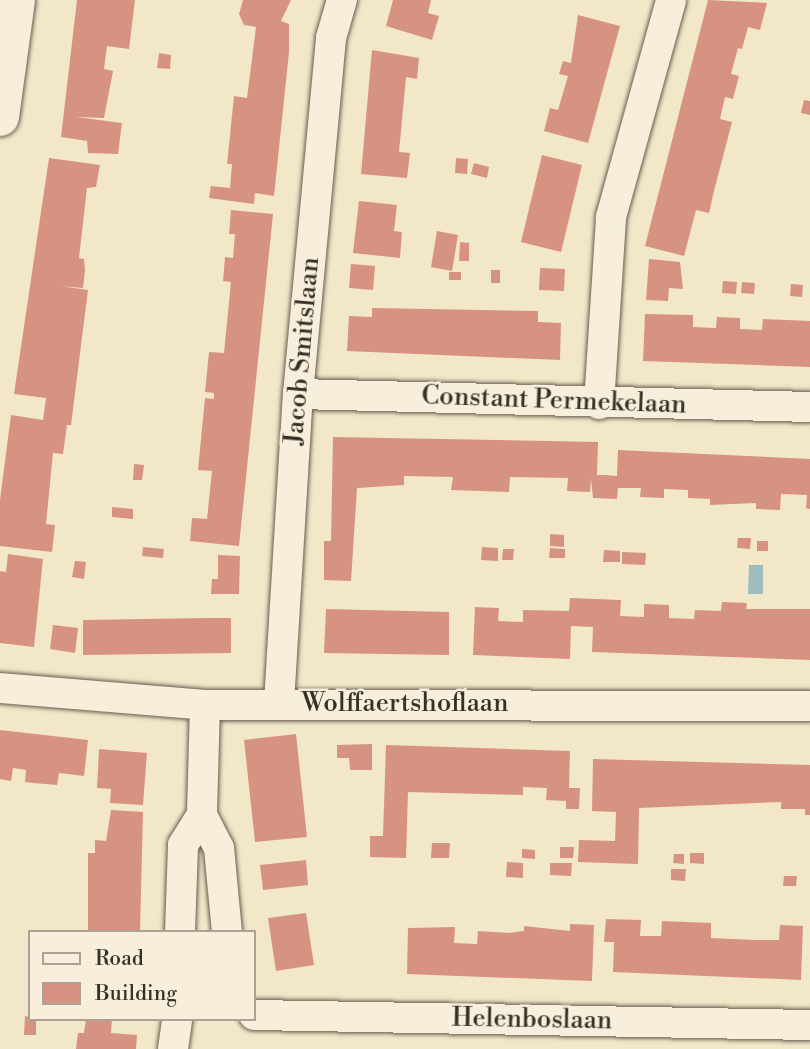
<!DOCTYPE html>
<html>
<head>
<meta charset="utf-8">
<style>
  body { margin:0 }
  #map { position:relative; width:810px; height:1049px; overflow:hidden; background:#f3e7c9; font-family:"Libre Bodoni",serif }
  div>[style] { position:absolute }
  .water>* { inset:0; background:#9ebebe }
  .building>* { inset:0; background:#d79382 }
  .roads { filter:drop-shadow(0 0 2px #675d4f) drop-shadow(0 0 2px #675d4f) }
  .street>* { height:30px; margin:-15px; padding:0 15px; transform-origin:15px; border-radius:15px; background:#f7efdc }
  .secondary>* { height:38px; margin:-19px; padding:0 19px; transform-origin:19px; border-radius:19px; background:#f7efdc }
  span { translate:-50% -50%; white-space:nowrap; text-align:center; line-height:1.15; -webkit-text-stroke:5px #f7efdc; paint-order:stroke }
  .street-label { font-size:26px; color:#382f26 }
  .legend { position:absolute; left:28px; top:930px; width:228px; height:91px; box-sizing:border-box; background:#f7efdc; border:2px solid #aba293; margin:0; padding:9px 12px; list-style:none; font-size:21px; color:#382f26 }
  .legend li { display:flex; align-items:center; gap:14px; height:35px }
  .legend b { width:35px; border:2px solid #aba293 }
</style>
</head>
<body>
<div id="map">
  <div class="water">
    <i style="clip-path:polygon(749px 565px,763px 565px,763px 594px,748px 594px)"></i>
  </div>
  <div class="building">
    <i style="clip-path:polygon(77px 0,135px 0,129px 49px,107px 46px,104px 69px,113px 71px,104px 118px,76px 117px,122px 123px,118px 154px,88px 153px,87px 141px,61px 137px)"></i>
    <i style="clip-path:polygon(243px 0,291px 0,281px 21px,289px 24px,289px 52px,274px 196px,255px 193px,254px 204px,209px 198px,211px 186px,230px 188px,232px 164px,227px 164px,234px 96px,247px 98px,256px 27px,244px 25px,239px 14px)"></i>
    <i style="clip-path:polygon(393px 0,431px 0,428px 13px,439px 16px,432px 40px,386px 26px)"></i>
    <i style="clip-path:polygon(708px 0,767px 3px,760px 30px,748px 27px,742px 49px,738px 48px,731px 74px,739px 76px,733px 99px,725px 97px,720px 119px,732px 122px,714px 191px,709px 213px,696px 210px,684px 256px,645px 246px)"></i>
    <i style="clip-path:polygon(578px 15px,620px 26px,588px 143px,544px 131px,550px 108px,558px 110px,568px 76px,559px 74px,563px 61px,571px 63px)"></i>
    <i style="clip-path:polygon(372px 50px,419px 58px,417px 79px,406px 77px,399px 152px,410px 153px,407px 178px,361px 174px)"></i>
    <i style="clip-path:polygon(159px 53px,171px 55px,170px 69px,157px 68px)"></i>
    <i style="clip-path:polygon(804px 100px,810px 101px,810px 115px,801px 113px)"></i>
    <i style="clip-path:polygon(542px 155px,582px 165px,561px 252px,521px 242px)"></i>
    <i style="clip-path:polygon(49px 158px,100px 165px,96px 187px,87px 188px,79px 258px,84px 259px,85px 270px,83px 288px,61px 286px,88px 290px,71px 425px,67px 425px,63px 454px,53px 453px,46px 524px,55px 525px,52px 552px,0 546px,0 500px,11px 415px,43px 420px,46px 398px,14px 394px)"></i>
    <i style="clip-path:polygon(456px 158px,468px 159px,467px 174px,455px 173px)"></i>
    <i style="clip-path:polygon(474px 163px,489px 167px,487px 178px,471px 174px)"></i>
    <i style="clip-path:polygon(359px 201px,397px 205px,394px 231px,402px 232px,400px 258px,353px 253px)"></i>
    <i style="clip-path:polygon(231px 210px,273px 214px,239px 546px,190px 541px,192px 518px,207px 519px,212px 471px,198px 470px,205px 398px,214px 399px,214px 393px,205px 392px,209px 352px,224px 353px,231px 282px,223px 281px,225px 257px,233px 258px,235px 234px,229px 234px)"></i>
    <i style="clip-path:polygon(437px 231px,458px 235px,452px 271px,431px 267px)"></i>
    <i style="clip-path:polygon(460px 242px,469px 243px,469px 261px,459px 261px)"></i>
    <i style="clip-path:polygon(649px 259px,680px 262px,683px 289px,669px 288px,668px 301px,646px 300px)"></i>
    <i style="clip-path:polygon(351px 264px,375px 266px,373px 290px,349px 288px)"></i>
    <i style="clip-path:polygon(540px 268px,565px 269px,564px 291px,539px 290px)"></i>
    <i style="clip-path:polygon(491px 270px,500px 270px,500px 283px,491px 283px)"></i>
    <i style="clip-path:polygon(449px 272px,461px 272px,461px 280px,449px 280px)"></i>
    <i style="clip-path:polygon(723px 281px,737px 282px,736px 294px,722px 293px)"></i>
    <i style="clip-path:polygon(742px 282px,755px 283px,754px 294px,741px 293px)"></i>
    <i style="clip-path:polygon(791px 284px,803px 285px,802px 297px,790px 296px)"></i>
    <i style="clip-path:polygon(372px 308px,538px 311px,538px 322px,561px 323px,560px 360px,347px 351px,349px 316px,372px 317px)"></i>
    <i style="clip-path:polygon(645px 314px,693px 315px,693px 327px,716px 328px,717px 317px,740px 318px,740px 329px,762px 330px,763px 319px,810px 321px,810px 367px,643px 361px)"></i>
    <i style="clip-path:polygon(333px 437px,598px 442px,597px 475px,606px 475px,617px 476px,618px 450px,810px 459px,810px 509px,806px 508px,807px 495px,781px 494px,780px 510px,756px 509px,756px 503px,710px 505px,710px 499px,688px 498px,688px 490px,664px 489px,664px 498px,640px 497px,641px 488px,618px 488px,617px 499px,593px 498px,591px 479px,590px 492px,567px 491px,568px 478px,510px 477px,509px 492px,451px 490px,453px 477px,404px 476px,404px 485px,357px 488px,351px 581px,324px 580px,324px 541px,331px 541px)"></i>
    <i style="clip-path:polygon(134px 464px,144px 465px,142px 480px,133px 480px)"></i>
    <i style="clip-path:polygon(112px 507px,133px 509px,133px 519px,112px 517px)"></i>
    <i style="clip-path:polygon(550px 534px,564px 535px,564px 547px,550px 546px)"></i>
    <i style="clip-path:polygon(738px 538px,751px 538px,750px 549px,737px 548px)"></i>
    <i style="clip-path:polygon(757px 541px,768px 541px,768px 551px,757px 551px)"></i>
    <i style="clip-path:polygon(143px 547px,164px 549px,163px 558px,142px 556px)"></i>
    <i style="clip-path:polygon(482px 547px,498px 548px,498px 561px,481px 560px)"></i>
    <i style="clip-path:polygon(550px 548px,565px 549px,565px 558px,549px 558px)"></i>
    <i style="clip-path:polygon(503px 549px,514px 549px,513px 560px,502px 560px)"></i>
    <i style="clip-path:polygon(604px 550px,620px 551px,620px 562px,603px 562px)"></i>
    <i style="clip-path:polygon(622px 552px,646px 553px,645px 565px,622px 564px)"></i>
    <i style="clip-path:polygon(8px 554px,43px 559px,34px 647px,0 643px,0 571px,6px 572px)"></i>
    <i style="clip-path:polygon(218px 555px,240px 556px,239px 594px,211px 594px,212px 579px,218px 579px)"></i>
    <i style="clip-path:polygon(75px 561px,86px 562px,84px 579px,72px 577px)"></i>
    <i style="clip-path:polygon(570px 598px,621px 600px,620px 616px,644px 617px,644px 604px,669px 605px,669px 618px,694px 619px,695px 610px,721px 611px,722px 602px,747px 603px,746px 609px,810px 609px,810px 660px,592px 652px,593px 627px,571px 626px,570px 659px,473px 655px,475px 607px,499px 608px,498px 621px,523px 622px,523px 610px,569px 611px)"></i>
    <i style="clip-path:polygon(326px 609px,449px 612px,449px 655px,324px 653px)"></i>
    <i style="clip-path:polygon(207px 618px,231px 618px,231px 653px,83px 655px,83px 620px)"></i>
    <i style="clip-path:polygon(53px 625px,78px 628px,75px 653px,50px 649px)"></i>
    <i style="clip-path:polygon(0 730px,88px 740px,84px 776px,59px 773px,57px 785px,33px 783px,25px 782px,26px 770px,13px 768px,11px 781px,0 779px)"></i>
    <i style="clip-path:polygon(296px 734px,307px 837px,255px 842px,244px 740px)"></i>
    <i style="clip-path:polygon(372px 744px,372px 770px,350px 770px,349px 758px,337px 758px,337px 745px)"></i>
    <i style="clip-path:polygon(386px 745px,570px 751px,569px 788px,580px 788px,579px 809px,566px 809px,566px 801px,546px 800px,547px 788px,523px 787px,523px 795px,408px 792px,406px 858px,370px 857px,370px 836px,383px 836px)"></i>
    <i style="clip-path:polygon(99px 749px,147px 753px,143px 805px,110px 803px,111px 789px,97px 788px)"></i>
    <i style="clip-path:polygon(593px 759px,810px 765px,810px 815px,805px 815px,805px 809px,781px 809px,781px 802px,639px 808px,638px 864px,578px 862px,579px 840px,615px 841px,616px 812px,592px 811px)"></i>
    <i style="clip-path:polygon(111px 810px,143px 812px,140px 932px,88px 932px,88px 853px,95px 853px,95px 840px,106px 841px)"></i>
    <i style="clip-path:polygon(432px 843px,450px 843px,449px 858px,431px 858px)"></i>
    <i style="clip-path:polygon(560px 847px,574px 847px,573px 858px,560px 858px)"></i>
    <i style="clip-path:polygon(522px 849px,535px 850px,535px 859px,522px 858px)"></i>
    <i style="clip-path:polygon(690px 853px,704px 853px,704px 864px,690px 863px)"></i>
    <i style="clip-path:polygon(674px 854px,684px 854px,684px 864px,673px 863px)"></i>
    <i style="clip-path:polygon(306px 860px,308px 885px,263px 890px,260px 865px)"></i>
    <i style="clip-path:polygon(507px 862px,523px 863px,523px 878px,506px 877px)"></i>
    <i style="clip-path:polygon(550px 863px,572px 863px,571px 876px,550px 875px)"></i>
    <i style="clip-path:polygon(671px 869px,686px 869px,685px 881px,671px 880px)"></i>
    <i style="clip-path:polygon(784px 876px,797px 876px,796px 886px,783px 886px)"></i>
    <i style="clip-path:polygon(306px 913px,314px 965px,276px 971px,268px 918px)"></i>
    <i style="clip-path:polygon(606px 919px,641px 920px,640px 936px,661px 936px,662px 921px,711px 923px,711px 938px,755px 940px,779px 940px,780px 925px,803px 926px,801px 980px,613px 972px,614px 942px,604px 942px)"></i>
    <i style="clip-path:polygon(570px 924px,594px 925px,592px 981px,407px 974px,408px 928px,455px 927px,454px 943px,477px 944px,478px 931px,509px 933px,524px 931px,524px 926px,570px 931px)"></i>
    <i style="clip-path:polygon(25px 1016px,36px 1019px,36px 1035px,24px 1035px)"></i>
    <i style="clip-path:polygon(86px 1019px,112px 1019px,111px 1033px,137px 1035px,136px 1049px,76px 1049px,78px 1033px,84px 1033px)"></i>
  </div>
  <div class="roads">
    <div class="street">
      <i style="left:298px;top:394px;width:512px;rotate:1.45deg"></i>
      <i style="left:599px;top:404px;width:187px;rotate:-86.3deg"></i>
      <i style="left:611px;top:217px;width:225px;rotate:-74.5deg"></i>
      <i style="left:0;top:688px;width:206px;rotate:4.7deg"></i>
      <i style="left:205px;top:705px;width:605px;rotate:0.09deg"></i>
      <i style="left:279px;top:703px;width:310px;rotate:-86.5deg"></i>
      <i style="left:298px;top:394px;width:358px;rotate:-84.7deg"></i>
      <i style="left:331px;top:38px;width:40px;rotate:-74deg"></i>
      <i style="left:205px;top:705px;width:110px;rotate:91.6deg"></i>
      <i style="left:202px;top:815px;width:37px;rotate:63deg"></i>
      <i style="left:219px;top:848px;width:84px;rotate:84.6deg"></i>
      <i style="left:180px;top:932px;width:87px;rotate:-88deg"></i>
      <i style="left:183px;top:845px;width:36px;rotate:-58deg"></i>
      <i style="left:254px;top:1015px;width:556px;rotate:1.03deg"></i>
      <i style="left:173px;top:1049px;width:30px;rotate:-82deg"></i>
    </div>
    <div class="secondary">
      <i style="left:0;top:117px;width:118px;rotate:-82.2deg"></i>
    </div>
  </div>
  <div class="street-label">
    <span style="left:303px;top:351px;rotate:-85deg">Jacob Smitslaan</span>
    <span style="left:554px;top:401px;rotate:2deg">Constant Permekelaan</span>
    <span style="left:405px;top:704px">Wolffaertshoflaan</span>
    <span style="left:532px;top:1020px;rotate:1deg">Helenboslaan</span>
  </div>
  <ul class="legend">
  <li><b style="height:9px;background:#f7efdc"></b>Road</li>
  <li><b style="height:19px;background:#d79382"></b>Building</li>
  </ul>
</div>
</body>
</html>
